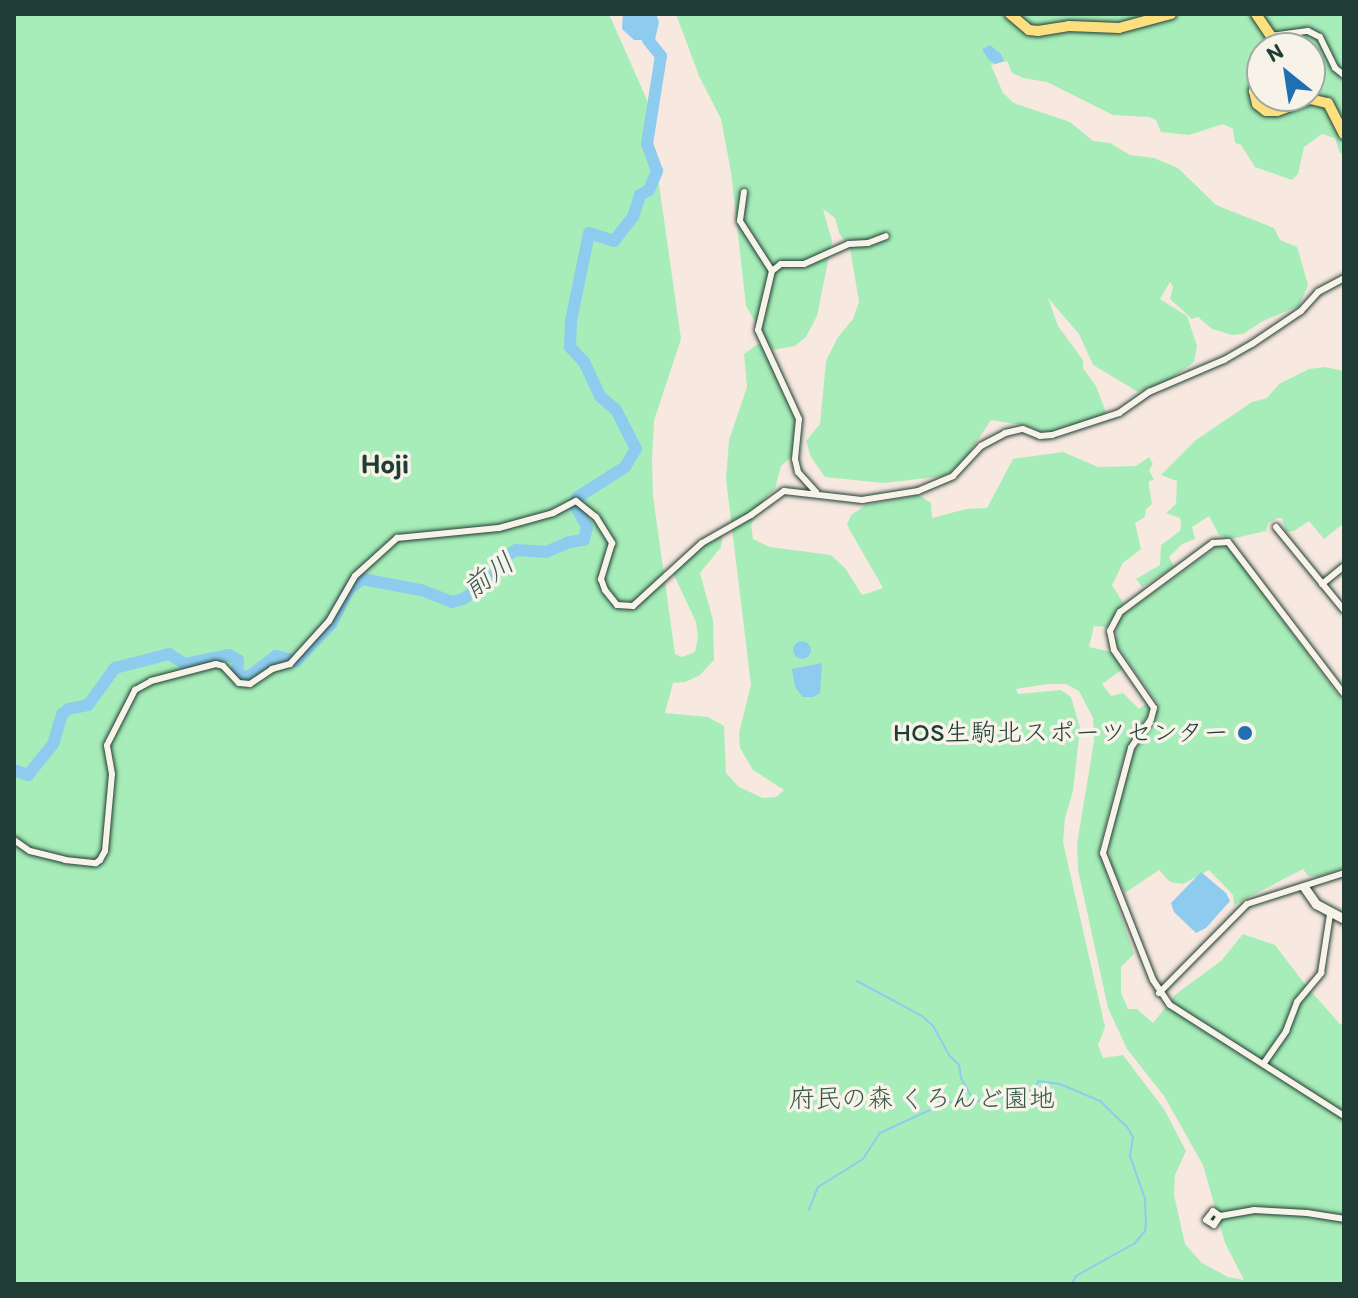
<!DOCTYPE html>
<html>
<head>
<meta charset="utf-8">
<style>
  body { margin:0 }
  #map { position:relative; width:1358px; height:1298px; overflow:hidden; background:#f8e9e0; font-family:Itim,"Klee One",sans-serif }
  div>[style] { position:absolute }
  .green>* { inset:0; background:#a7edb9 }
  .water>* { inset:0; background:#8eccef }
  .round { border-radius:50% }
  .stream>* { height:2px; margin:-1px; padding:0 1px; transform-origin:1px; border-radius:1px; background:#8eccef }
  .river>* { height:12px; margin:-6px; padding:0 6px; transform-origin:6px; border-radius:6px; background:#8eccef }
  .roads { filter:drop-shadow(0 0 2px #1f3d34) drop-shadow(0 0 2px #1f3d34) }
  .street>* { height:6px; margin:-3px; padding:0 3px; transform-origin:3px; border-radius:3px; background:#f7f3e8 }
  .secondary>* { height:9px; margin:-4.5px; padding:0 4.5px; transform-origin:4.5px; border-radius:4.5px; background:#f7f3e8 }
  .primary>* { height:10px; margin:-5px; padding:0 5px; transform-origin:5px; border-radius:5px; background:#fedf80 }
  .dots>* { width:22px; height:22px; translate:-50% -50%; box-sizing:border-box; border:4px solid #f7f3e8; border-radius:50% }
  span { translate:-50% -50%; white-space:nowrap; text-align:center; line-height:1.15; -webkit-text-stroke:7px #f7f3e8; paint-order:stroke }
  .poi-label { font-size:26px; color:#1f3d34 }
  .right { translate:-100% -50%; text-align:right }
  .park-label { font-size:26px; color:#335748 }
  .neighbourhood-label { font-size:28px; color:#1f3d34; font-weight:700 }
  .water-label { font-size:28px; color:#355a59; font-style:italic }
  .frame { position:absolute; inset:0; border:16px solid #1f3d34; pointer-events:none }
  .north { position:absolute; left:1246px; top:32px; width:80px; height:80px; box-sizing:border-box; background:#f7f3e8; border:2px solid #a1aaa0; border-radius:50%; rotate:330deg; font-size:22px; font-weight:700; line-height:32px; text-align:center; color:#1f3d34 }
  .north::after { content:''; display:block; margin:auto; width:28px; height:36px; background:#1f6fb2; clip-path:polygon(50% 0,100% 100%,50% 72%,0 100%) }
</style>
</head>
<body>
<div id="map">
  <div class="green">
    <i style="clip-path:polygon(evenodd,14px 14px,609px 14px,647px 100px,681px 339px,654px 421px,652px 459px,653px 496px,675px 654px,682px 657px,695px 652px,698px 637px,696px 622px,673px 573px,704px 543px,723px 531px,721px 547px,700px 573px,713px 620px,714px 660px,699px 676px,685px 682px,673px 683px,665px 713px,708px 717px,724px 726px,726px 773px,739px 787px,763px 798px,776px 797px,784px 790px,753px 770px,740px 748px,739px 733px,751px 685px,726px 479px,729px 440px,747px 387px,744px 354px,758px 344px,765px 344px,778px 383px,796px 416px,797px 428px,792px 456px,781px 466px,775px 489px,764px 499px,751px 525px,753px 539px,770px 547px,831px 555px,845px 568px,862px 595px,883px 588px,847px 525px,851px 515px,866px 505px,919px 495px,931px 503px,932px 518px,966px 509px,987px 508px,1013px 459px,1063px 452px,1098px 467px,1136px 466px,1149px 457px,1153px 464px,1149px 470px,1154px 480px,1149px 481px,1149px 486px,1152px 504px,1146px 509px,1145px 517px,1135px 523px,1141px 549px,1123px 563px,1112px 585px,1124px 604px,1106px 627px,1094px 626px,1089px 647px,1111px 652px,1123px 669px,1102px 684px,1111px 696px,1123px 693px,1139px 709px,1148px 703px,1150px 710px,1124px 756px,1099px 851px,1134px 954px,1121px 967px,1121px 993px,1128px 1009px,1137px 1009px,1153px 1023px,1176px 994px,1221px 961px,1243px 934px,1275px 945px,1307px 987px,1340px 1024px,1344px 1023px,1344px 1284px,14px 1284px,14px 14px,1048px 684px,1066px 684px,1079px 691px,1093px 718px,1094px 741px,1077px 844px,1078px 870px,1108px 1008px,1127px 1049px,1164px 1096px,1203px 1165px,1225px 1243px,1244px 1280px,1228px 1277px,1202px 1263px,1185px 1244px,1174px 1195px,1175px 1175px,1186px 1151px,1164px 1109px,1123px 1055px,1103px 1058px,1098px 1045px,1105px 1027px,1063px 842px,1065px 818px,1073px 791px,1080px 728px,1071px 697px,1061px 690px,1018px 694px,1016px 689px,1048px 684px)"></i>
    <i style="clip-path:polygon(evenodd,676px 14px,1344px 14px,1344px 154px,1340px 153px,1335px 138px,1322px 134px,1304px 147px,1298px 174px,1292px 180px,1255px 167px,1241px 145px,1235px 143px,1233px 129px,1223px 124px,1189px 135px,1161px 132px,1156px 120px,1149px 117px,1113px 115px,1047px 82px,1023px 78px,1012px 73px,1007px 61px,991px 65px,1003px 93px,1014px 103px,1070px 122px,1093px 141px,1110px 143px,1130px 155px,1154px 158px,1178px 168px,1216px 205px,1274px 228px,1280px 240px,1297px 247px,1299px 253px,1308px 285px,1299px 306px,1263px 321px,1243px 334px,1232px 335px,1212px 329px,1198px 317px,1192px 319px,1170px 299px,1173px 287px,1170px 282px,1160px 299px,1187px 316px,1197px 346px,1194px 362px,1169px 380px,1138px 392px,1093px 365px,1079px 334px,1048px 298px,1058px 326px,1083px 360px,1083px 368px,1096px 386px,1107px 415px,1047px 434px,1027px 426px,991px 420px,961px 465px,944px 476px,884px 483px,825px 477px,811px 457px,806px 441px,820px 424px,826px 361px,838px 337px,853px 319px,859px 302px,850px 248px,839px 233px,835px 218px,823px 209px,832px 241px,817px 316px,806px 337px,795px 346px,772px 350px,746px 306px,731px 172px,721px 119px,699px 76px,676px 14px,1262px 48px,1310px 48px,1310px 96px,1262px 96px,1262px 48px)"></i>
    <i style="clip-path:polygon(1325px 367px,1344px 371px,1344px 523px,1324px 539px,1309px 521px,1294px 531px,1286px 532px,1282px 518px,1277px 518px,1268px 523px,1266px 531px,1231px 539px,1219px 535px,1209px 516px,1192px 527px,1195px 539px,1182px 544px,1169px 557px,1174px 567px,1142px 587px,1136px 579px,1160px 565px,1161px 545px,1180px 531px,1181px 525px,1180px 518px,1166px 513px,1176px 504px,1177px 481px,1161px 475px,1196px 440px,1252px 402px,1267px 398px,1279px 384px,1309px 369px)"></i>
    <i style="clip-path:polygon(1219px 545px,1230px 549px,1344px 703px,1344px 868px,1318px 877px,1308px 876px,1303px 869px,1234px 905px,1233px 895px,1209px 870px,1183px 884px,1170px 882px,1159px 870px,1125px 893px,1110px 864px,1109px 839px,1133px 753px,1153px 723px,1157px 703px,1116px 644px,1117px 624px,1123px 615px)"></i>
  </div>
  <div class="water">
    <i style="clip-path:polygon(623px 14px,656px 14px,659px 22px,655px 40px,634px 40px,622px 29px)"></i>
    <i style="clip-path:polygon(990px 45px,1001px 54px,1004px 61px,995px 64px,988px 59px,982px 49px)"></i>
    <i class="round" style="left:793px;top:641px;width:18px;height:18px"></i>
    <i style="clip-path:polygon(822px 663px,820px 693px,813px 697px,803px 697px,795px 687px,792px 669px)"></i>
    <i style="clip-path:polygon(1201px 872px,1226px 893px,1230px 901px,1206px 928px,1196px 933px,1174px 912px,1171px 903px)"></i>
  </div>
  <div class="stream">
    <i style="left:857px;top:981px;width:74px;rotate:28.3deg"></i>
    <i style="left:922px;top:1016px;width:15px;rotate:42deg"></i>
    <i style="left:933px;top:1026px;width:33px;rotate:61deg"></i>
    <i style="left:949px;top:1055px;width:14px;rotate:45deg"></i>
    <i style="left:959px;top:1065px;width:13px;rotate:81deg"></i>
    <i style="left:961px;top:1078px;width:25px;rotate:61deg"></i>
    <i style="left:809px;top:1210px;width:25px;rotate:-69deg"></i>
    <i style="left:818px;top:1187px;width:53px;rotate:-31.9deg"></i>
    <i style="left:863px;top:1159px;width:31px;rotate:-57deg"></i>
    <i style="left:880px;top:1133px;width:74px;rotate:-24.8deg"></i>
    <i style="left:947px;top:1102px;width:20px;rotate:3deg"></i>
    <i style="left:967px;top:1103px;width:55px;rotate:-9.5deg"></i>
    <i style="left:1021px;top:1094px;width:13px;rotate:-18deg"></i>
    <i style="left:1033px;top:1090px;width:11px;rotate:-56deg"></i>
    <i style="left:1039px;top:1081px;width:21px;rotate:8deg"></i>
    <i style="left:1060px;top:1084px;width:43px;rotate:23deg"></i>
    <i style="left:1100px;top:1101px;width:37px;rotate:44deg"></i>
    <i style="left:1127px;top:1127px;width:12px;rotate:59deg"></i>
    <i style="left:1133px;top:1137px;width:19px;rotate:99deg"></i>
    <i style="left:1130px;top:1156px;width:46px;rotate:70.8deg"></i>
    <i style="left:1145px;top:1199px;width:23px;rotate:88deg"></i>
    <i style="left:1146px;top:1222px;width:9px;rotate:96deg"></i>
    <i style="left:1145px;top:1231px;width:16px;rotate:130deg"></i>
    <i style="left:1135px;top:1243px;width:68px;rotate:150.8deg"></i>
    <i style="left:1076px;top:1276px;width:9px;rotate:117deg"></i>
  </div>
  <div class="river">
    <i style="left:14px;top:770px;width:15px;rotate:20deg"></i>
    <i style="left:28px;top:775px;width:40px;rotate:-51deg"></i>
    <i style="left:53px;top:744px;width:31px;rotate:-73deg"></i>
    <i style="left:62px;top:714px;width:9px;rotate:-36deg"></i>
    <i style="left:69px;top:709px;width:19px;rotate:-12deg"></i>
    <i style="left:88px;top:705px;width:46px;rotate:-53.9deg"></i>
    <i style="left:115px;top:668px;width:56px;rotate:-14.5deg"></i>
    <i style="left:169px;top:654px;width:19px;rotate:32deg"></i>
    <i style="left:185px;top:664px;width:45px;rotate:-11.6deg"></i>
    <i style="left:229px;top:655px;width:10px;rotate:29deg"></i>
    <i style="left:238px;top:660px;width:14px;rotate:94deg"></i>
    <i style="left:237px;top:674px;width:11px;rotate:15deg"></i>
    <i style="left:248px;top:677px;width:35px;rotate:-37deg"></i>
    <i style="left:276px;top:656px;width:21px;rotate:14deg"></i>
    <i style="left:296px;top:661px;width:51px;rotate:-46.6deg"></i>
    <i style="left:331px;top:624px;width:39px;rotate:-63deg"></i>
    <i style="left:349px;top:589px;width:16px;rotate:-38deg"></i>
    <i style="left:362px;top:579px;width:60px;rotate:10.6deg"></i>
    <i style="left:421px;top:590px;width:33px;rotate:21deg"></i>
    <i style="left:452px;top:602px;width:11px;rotate:-15deg"></i>
    <i style="left:463px;top:599px;width:31px;rotate:-33deg"></i>
    <i style="left:489px;top:582px;width:31px;rotate:-57deg"></i>
    <i style="left:506px;top:556px;width:12px;rotate:-31deg"></i>
    <i style="left:516px;top:550px;width:30px;rotate:4deg"></i>
    <i style="left:546px;top:552px;width:25px;rotate:-23deg"></i>
    <i style="left:569px;top:542px;width:15px;rotate:-8deg"></i>
    <i style="left:584px;top:540px;width:13px;rotate:-77deg"></i>
    <i style="left:587px;top:527px;width:24px;rotate:-118deg"></i>
    <i style="left:576px;top:506px;width:9px;rotate:-77deg"></i>
    <i style="left:578px;top:497px;width:56px;rotate:-32.6deg"></i>
    <i style="left:625px;top:467px;width:21px;rotate:-59deg"></i>
    <i style="left:636px;top:449px;width:44px;rotate:-117.1deg"></i>
    <i style="left:616px;top:410px;width:21px;rotate:-139deg"></i>
    <i style="left:600px;top:396px;width:38px;rotate:-115deg"></i>
    <i style="left:584px;top:362px;width:21px;rotate:-133deg"></i>
    <i style="left:570px;top:347px;width:26px;rotate:-88deg"></i>
    <i style="left:571px;top:321px;width:90px;rotate:-78.4deg"></i>
    <i style="left:589px;top:233px;width:26px;rotate:18deg"></i>
    <i style="left:614px;top:241px;width:31px;rotate:-52deg"></i>
    <i style="left:633px;top:217px;width:23px;rotate:-72deg"></i>
    <i style="left:640px;top:195px;width:10px;rotate:-29deg"></i>
    <i style="left:649px;top:190px;width:21px;rotate:-67deg"></i>
    <i style="left:657px;top:171px;width:29px;rotate:-110deg"></i>
    <i style="left:647px;top:144px;width:89px;rotate:-81deg"></i>
    <i style="left:661px;top:56px;width:21px;rotate:-129deg"></i>
  </div>
  <div class="roads">
    <div class="street">
      <i style="left:1271px;top:36px;width:37px;rotate:-8deg"></i>
      <i style="left:1308px;top:31px;width:13px;rotate:27deg"></i>
      <i style="left:1320px;top:37px;width:34px;rotate:64deg"></i>
      <i style="left:1335px;top:68px;width:11px;rotate:38deg"></i>
      <i style="left:744px;top:192px;width:29px;rotate:98deg"></i>
      <i style="left:740px;top:221px;width:59px;rotate:57.4deg"></i>
      <i style="left:816px;top:492px;width:27px;rotate:-132deg"></i>
      <i style="left:798px;top:472px;width:13px;rotate:-103deg"></i>
      <i style="left:795px;top:459px;width:40px;rotate:-84.3deg"></i>
      <i style="left:799px;top:419px;width:98px;rotate:-114.7deg"></i>
      <i style="left:758px;top:330px;width:61px;rotate:-76.7deg"></i>
      <i style="left:772px;top:271px;width:11px;rotate:-38deg"></i>
      <i style="left:781px;top:264px;width:23px"></i>
      <i style="left:804px;top:264px;width:49px;rotate:-24deg"></i>
      <i style="left:849px;top:244px;width:19px;rotate:-3deg"></i>
      <i style="left:868px;top:243px;width:19px;rotate:-21deg"></i>
      <i style="left:1276px;top:527px;width:107px;rotate:50.7deg"></i>
      <i style="left:1322px;top:584px;width:28px;rotate:-39deg"></i>
      <i style="left:1344px;top:694px;width:191px;rotate:-127.3deg"></i>
      <i style="left:1228px;top:542px;width:15px;rotate:176deg"></i>
      <i style="left:1213px;top:543px;width:116px;rotate:143.4deg"></i>
      <i style="left:1120px;top:612px;width:21px;rotate:118deg"></i>
      <i style="left:1110px;top:631px;width:19px;rotate:78deg"></i>
      <i style="left:1114px;top:650px;width:70px;rotate:55.4deg"></i>
      <i style="left:1154px;top:708px;width:11px;rotate:105deg"></i>
      <i style="left:1151px;top:719px;width:35px;rotate:125deg"></i>
      <i style="left:1131px;top:748px;width:109px;rotate:104.9deg"></i>
      <i style="left:1103px;top:853px;width:136px;rotate:68.5deg"></i>
      <i style="left:1153px;top:980px;width:30px;rotate:56deg"></i>
      <i style="left:1170px;top:1005px;width:206px;rotate:32.5deg"></i>
      <i style="left:14px;top:840px;width:19px;rotate:35deg"></i>
      <i style="left:30px;top:851px;width:36px;rotate:14deg"></i>
      <i style="left:65px;top:860px;width:31px;rotate:6deg"></i>
      <i style="left:96px;top:863px;width:5px;rotate:-37deg"></i>
      <i style="left:100px;top:860px;width:10px;rotate:-61deg"></i>
      <i style="left:105px;top:851px;width:77px;rotate:-84.8deg"></i>
      <i style="left:112px;top:774px;width:29px;rotate:-100deg"></i>
      <i style="left:107px;top:745px;width:62px;rotate:-63deg"></i>
      <i style="left:135px;top:690px;width:18px;rotate:-29deg"></i>
      <i style="left:151px;top:681px;width:67px;rotate:-14.7deg"></i>
      <i style="left:216px;top:664px;width:7px;rotate:16deg"></i>
      <i style="left:223px;top:666px;width:23px;rotate:47deg"></i>
      <i style="left:239px;top:683px;width:11px;rotate:5deg"></i>
      <i style="left:250px;top:684px;width:27px;rotate:-34deg"></i>
      <i style="left:272px;top:669px;width:19px;rotate:-16deg"></i>
      <i style="left:290px;top:664px;width:58px;rotate:-47.8deg"></i>
      <i style="left:329px;top:621px;width:52px;rotate:-60deg"></i>
      <i style="left:355px;top:576px;width:57px;rotate:-42.1deg"></i>
      <i style="left:397px;top:538px;width:102px;rotate:-5.6deg"></i>
      <i style="left:499px;top:528px;width:56px;rotate:-15.5deg"></i>
      <i style="left:553px;top:513px;width:26px;rotate:-28deg"></i>
      <i style="left:576px;top:501px;width:26px;rotate:39deg"></i>
      <i style="left:596px;top:517px;width:31px;rotate:58deg"></i>
      <i style="left:612px;top:543px;width:38px;rotate:107deg"></i>
      <i style="left:601px;top:579px;width:12px;rotate:70deg"></i>
      <i style="left:605px;top:590px;width:19px;rotate:51deg"></i>
      <i style="left:617px;top:605px;width:16px;rotate:4deg"></i>
      <i style="left:633px;top:606px;width:93px;rotate:-42.4deg"></i>
      <i style="left:702px;top:543px;width:56px;rotate:-29.7deg"></i>
      <i style="left:751px;top:515px;width:41px;rotate:-36deg"></i>
      <i style="left:784px;top:491px;width:79px;rotate:6.6deg"></i>
      <i style="left:862px;top:500px;width:57px;rotate:-9.1deg"></i>
      <i style="left:918px;top:491px;width:38px;rotate:-23deg"></i>
      <i style="left:953px;top:476px;width:41px;rotate:-47deg"></i>
      <i style="left:981px;top:446px;width:27px;rotate:-28deg"></i>
      <i style="left:1005px;top:433px;width:18px;rotate:-13deg"></i>
      <i style="left:1023px;top:429px;width:18px;rotate:22deg"></i>
      <i style="left:1040px;top:436px;width:12px;rotate:-5deg"></i>
      <i style="left:1052px;top:435px;width:71px;rotate:-18.2deg"></i>
      <i style="left:1119px;top:413px;width:37px;rotate:-35deg"></i>
      <i style="left:1149px;top:392px;width:82px;rotate:-23.1deg"></i>
      <i style="left:1224px;top:360px;width:32px;rotate:-30deg"></i>
      <i style="left:1252px;top:344px;width:59px;rotate:-34deg"></i>
      <i style="left:1301px;top:311px;width:25px;rotate:-48deg"></i>
      <i style="left:1318px;top:292px;width:30px;rotate:-28deg"></i>
      <i style="left:1159px;top:993px;width:125px;rotate:-45.3deg"></i>
      <i style="left:1247px;top:904px;width:102px;rotate:-17.7deg"></i>
      <i style="left:1264px;top:1063px;width:39px;rotate:-55deg"></i>
      <i style="left:1286px;top:1031px;width:31px;rotate:-69deg"></i>
      <i style="left:1297px;top:1002px;width:38px;rotate:-50deg"></i>
      <i style="left:1321px;top:973px;width:60px;rotate:-81.3deg"></i>
      <i style="left:1220px;top:1216px;width:11px;rotate:124deg"></i>
      <i style="left:1214px;top:1225px;width:9px;rotate:-148deg"></i>
      <i style="left:1206px;top:1220px;width:11px;rotate:-52deg"></i>
      <i style="left:1213px;top:1211px;width:9px;rotate:36deg"></i>
      <i style="left:1220px;top:1216px;width:35px;rotate:-10deg"></i>
      <i style="left:1254px;top:1210px;width:53px;rotate:3.2deg"></i>
      <i style="left:1307px;top:1213px;width:37px;rotate:9deg"></i>
    </div>
    <div class="secondary">
      <i style="left:1304px;top:887px;width:21px;rotate:55deg"></i>
      <i style="left:1316px;top:904px;width:32px;rotate:28deg"></i>
    </div>
    <div class="primary">
      <i style="left:1010px;top:14px;width:25px;rotate:40deg"></i>
      <i style="left:1029px;top:30px;width:9px;rotate:6deg"></i>
      <i style="left:1038px;top:31px;width:31px;rotate:-9deg"></i>
      <i style="left:1069px;top:26px;width:50px;rotate:2.3deg"></i>
      <i style="left:1119px;top:28px;width:54px;rotate:-15.1deg"></i>
      <i style="left:1256px;top:14px;width:27px;rotate:56deg"></i>
      <i style="left:1271px;top:36px;width:12px;rotate:90deg"></i>
      <i style="left:1262px;top:71px;width:22px;rotate:112deg"></i>
      <i style="left:1254px;top:91px;width:13px;rotate:77deg"></i>
      <i style="left:1257px;top:104px;width:11px;rotate:38deg"></i>
      <i style="left:1266px;top:111px;width:11px"></i>
      <i style="left:1277px;top:111px;width:35px;rotate:-20deg"></i>
      <i style="left:1310px;top:99px;width:18px;rotate:13deg"></i>
      <i style="left:1328px;top:103px;width:35px;rotate:63deg"></i>
    </div>
  </div>
  <div class="dots">
    <i style="left:1245px;top:733px;background:#1f6fb2"></i>
  </div>
  <div class="poi-label">
    <span class="right" style="left:1229px;top:733px">HOS生駒北スポーツセンター</span>
  </div>
  <div class="park-label">
    <span style="left:922px;top:1099px">府民の森 くろんど園地</span>
  </div>
  <div class="neighbourhood-label">
    <span style="left:385px;top:463px">Hoji</span>
  </div>
  <div class="water-label">
    <span style="left:488px;top:575px;rotate:-37deg">前川</span>
  </div>
  <div class="frame"></div>
  <div class="north">N</div>
</div>
</body>
</html>
